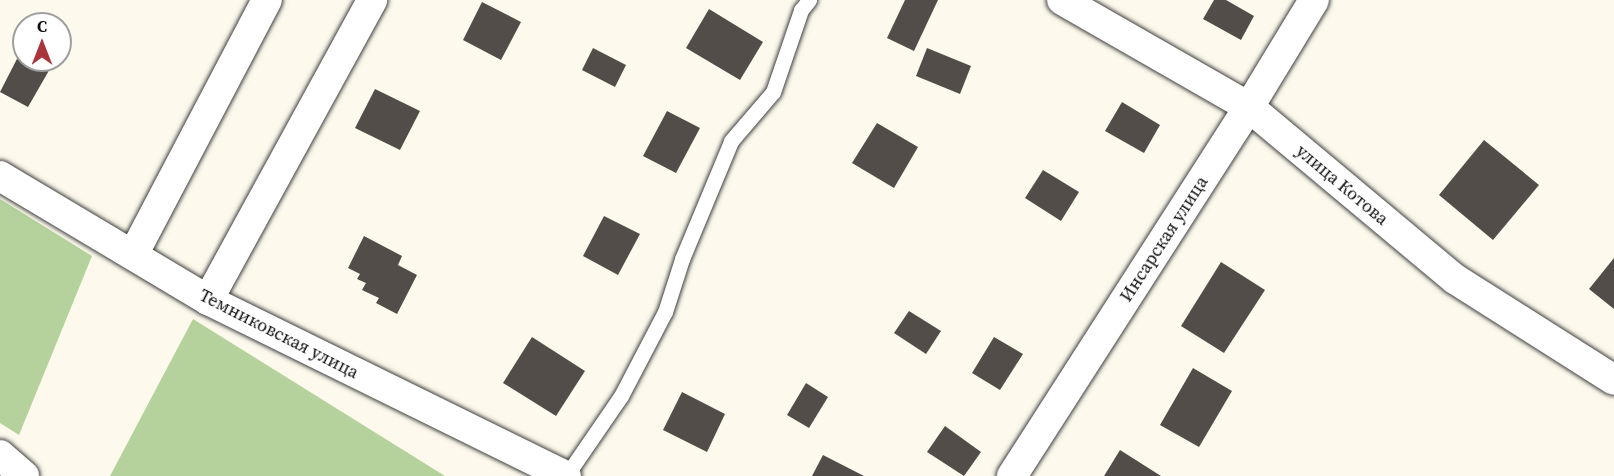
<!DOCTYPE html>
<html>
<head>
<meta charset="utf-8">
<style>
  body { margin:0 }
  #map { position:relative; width:1614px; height:476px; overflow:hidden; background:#fdfaed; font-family:"Source Serif 4",serif }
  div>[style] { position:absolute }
  .forest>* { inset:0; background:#b5d29c }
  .building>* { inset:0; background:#534d4a }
  .roads { filter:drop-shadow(0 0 2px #3f3f3f) drop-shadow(0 0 2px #3f3f3f) }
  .service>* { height:15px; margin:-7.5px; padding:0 7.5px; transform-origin:7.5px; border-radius:7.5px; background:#fff }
  .minor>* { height:30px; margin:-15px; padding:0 15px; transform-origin:15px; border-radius:15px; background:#fff }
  span { translate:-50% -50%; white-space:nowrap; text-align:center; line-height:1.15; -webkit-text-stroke:6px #fff; paint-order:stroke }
  .street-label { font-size:18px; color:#0c0c0c }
  .north { position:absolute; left:12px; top:12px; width:60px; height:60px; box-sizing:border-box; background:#fff; border:2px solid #9e9e9e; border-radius:50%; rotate:0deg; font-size:16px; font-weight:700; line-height:24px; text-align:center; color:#0c0c0c }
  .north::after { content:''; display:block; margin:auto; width:21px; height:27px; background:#ab353c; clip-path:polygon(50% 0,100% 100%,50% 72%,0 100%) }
</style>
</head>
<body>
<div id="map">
  <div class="forest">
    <i style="clip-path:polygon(0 199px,92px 256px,19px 435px,0 423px)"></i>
    <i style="clip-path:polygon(193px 319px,445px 476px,110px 476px)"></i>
  </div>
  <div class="building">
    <i style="clip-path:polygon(905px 0,938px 0,914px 51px,887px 38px)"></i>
    <i style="clip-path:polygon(1214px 0,1226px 0,1254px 16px,1241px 40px,1203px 19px)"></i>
    <i style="clip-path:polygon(482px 2px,521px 22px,501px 60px,463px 40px)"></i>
    <i style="clip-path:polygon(709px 9px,763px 42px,740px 80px,686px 48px)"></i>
    <i style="clip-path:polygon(593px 48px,626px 65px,615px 87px,582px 70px)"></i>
    <i style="clip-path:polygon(927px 48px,971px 66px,960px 94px,916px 76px)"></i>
    <i style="clip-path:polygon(21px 51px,24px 60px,38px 60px,51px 67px,28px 107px,0 92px)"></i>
    <i style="clip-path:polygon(375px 89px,420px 111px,400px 150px,355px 128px)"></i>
    <i style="clip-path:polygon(1122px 102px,1160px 125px,1144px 153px,1105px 131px)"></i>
    <i style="clip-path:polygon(667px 111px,700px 128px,676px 173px,643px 156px)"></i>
    <i style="clip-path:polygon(877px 123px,918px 147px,894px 188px,852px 163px)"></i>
    <i style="clip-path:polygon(1484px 140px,1539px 185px,1493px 240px,1439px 195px)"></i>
    <i style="clip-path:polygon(1043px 170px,1079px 192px,1061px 221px,1025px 198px)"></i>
    <i style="clip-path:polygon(604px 216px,640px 234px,618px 275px,583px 256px)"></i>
    <i style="clip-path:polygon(364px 236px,402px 256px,398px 265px,417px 275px,397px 314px,376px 303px,379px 298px,362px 290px,366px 283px,357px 279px,360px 274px,348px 268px)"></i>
    <i style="clip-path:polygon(1614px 258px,1614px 309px,1589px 289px)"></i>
    <i style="clip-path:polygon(1221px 262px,1265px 290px,1224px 353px,1181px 326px)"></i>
    <i style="clip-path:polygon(909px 311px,941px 331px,926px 354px,894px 333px)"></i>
    <i style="clip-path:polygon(532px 337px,585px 371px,556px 416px,503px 383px)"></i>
    <i style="clip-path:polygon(994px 337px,1023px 354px,1000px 390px,972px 373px)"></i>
    <i style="clip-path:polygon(1193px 368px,1232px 391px,1199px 447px,1160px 425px)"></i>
    <i style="clip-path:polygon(806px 383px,828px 397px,809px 428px,787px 415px)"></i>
    <i style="clip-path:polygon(682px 392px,725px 414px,707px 452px,663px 430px)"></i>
    <i style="clip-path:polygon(945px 426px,981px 452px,964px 476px,927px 452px)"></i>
    <i style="clip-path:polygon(1120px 450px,1161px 476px,1104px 476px)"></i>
    <i style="clip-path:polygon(823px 455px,864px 476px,812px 476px)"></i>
  </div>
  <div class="roads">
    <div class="service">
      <i style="left:566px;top:476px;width:97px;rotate:-55.5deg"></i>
      <i style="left:621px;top:396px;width:95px;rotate:-62.4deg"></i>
      <i style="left:665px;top:312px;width:56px;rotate:-72.2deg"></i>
      <i style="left:682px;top:259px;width:128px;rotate:-67.4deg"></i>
      <i style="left:731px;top:141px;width:65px;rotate:-49.4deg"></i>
      <i style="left:773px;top:92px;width:87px;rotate:-71.1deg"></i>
      <i style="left:801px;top:10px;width:13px;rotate:-51deg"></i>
    </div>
    <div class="minor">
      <i style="left:1062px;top:0;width:215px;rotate:29.8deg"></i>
      <i style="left:1249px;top:107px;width:268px;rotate:39.9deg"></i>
      <i style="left:1455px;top:279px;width:188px;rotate:32.4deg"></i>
      <i style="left:0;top:176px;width:242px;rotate:30.8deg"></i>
      <i style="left:208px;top:300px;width:399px;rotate:26.2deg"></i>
      <i style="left:133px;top:255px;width:288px;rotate:-62.3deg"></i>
      <i style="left:208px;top:300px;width:342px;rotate:-61.3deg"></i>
      <i style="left:0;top:455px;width:32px;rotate:41deg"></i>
      <i style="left:1012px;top:476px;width:439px;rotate:-57.3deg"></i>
      <i style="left:1249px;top:107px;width:125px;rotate:-58.7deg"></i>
    </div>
  </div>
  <div class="street-label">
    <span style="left:1342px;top:185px;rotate:40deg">улица Котова</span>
    <span style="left:1164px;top:239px;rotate:-57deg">Инсарская улица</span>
    <span style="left:279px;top:334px;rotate:27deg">Темниковская улица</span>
  </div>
  <div class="north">С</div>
</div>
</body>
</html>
